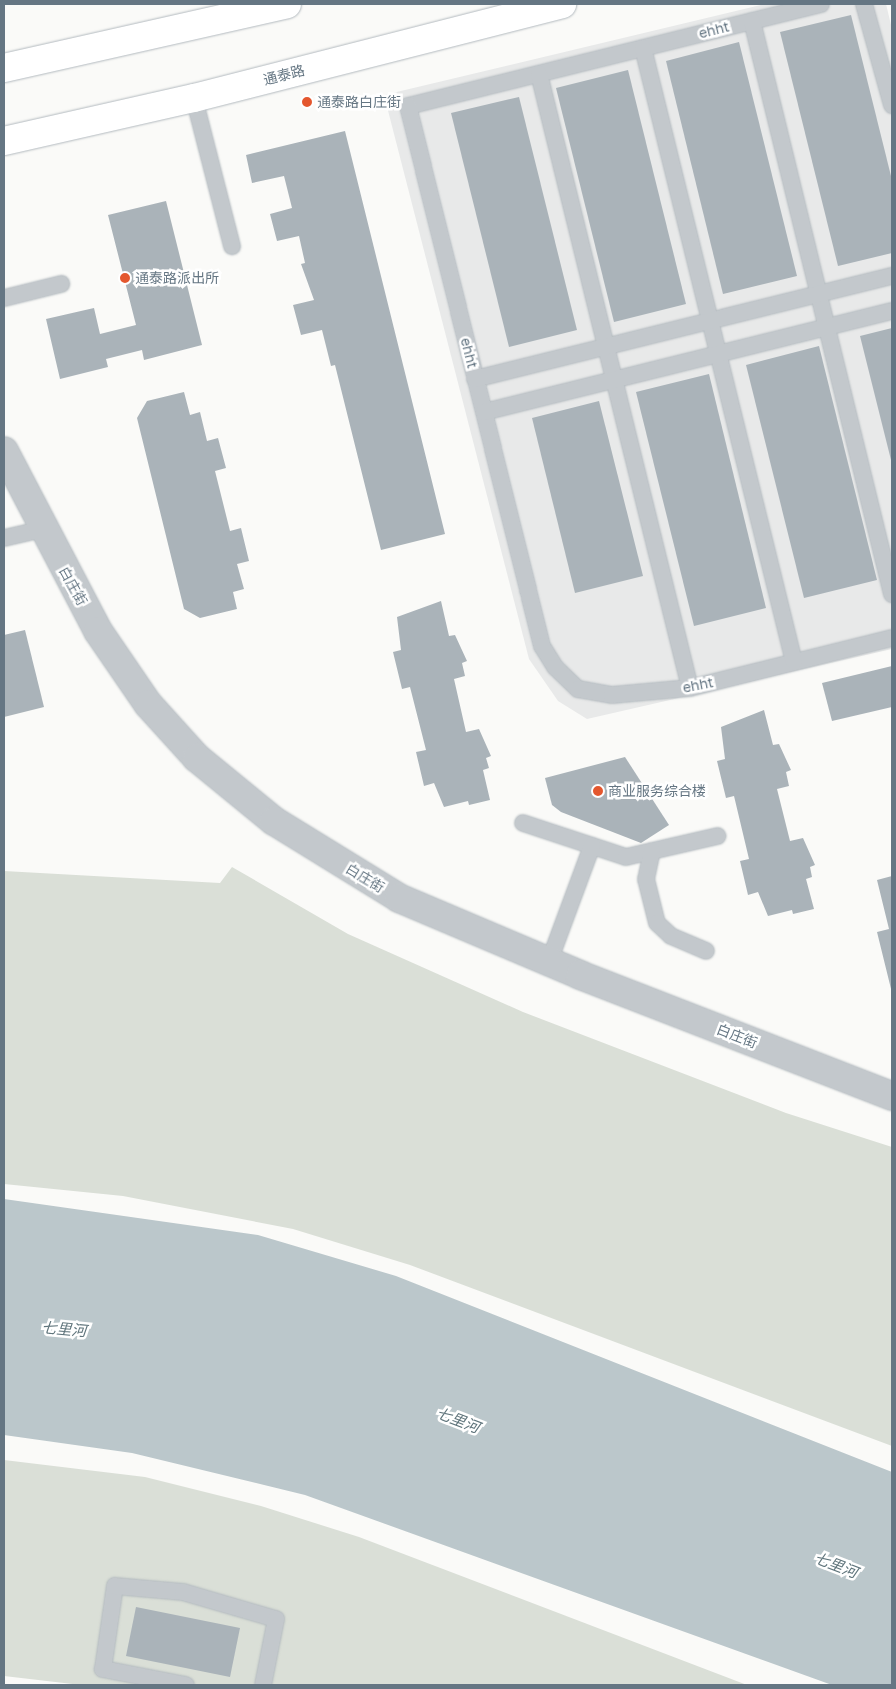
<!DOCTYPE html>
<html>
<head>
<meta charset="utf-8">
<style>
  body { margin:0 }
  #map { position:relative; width:896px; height:1689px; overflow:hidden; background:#fafaf8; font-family:"Golos Text","Noto Sans SC",sans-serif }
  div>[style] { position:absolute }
  .built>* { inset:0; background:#e8e9e9 }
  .green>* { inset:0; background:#dadfd7 }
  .water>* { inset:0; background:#bbc7cb }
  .building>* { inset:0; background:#aab3b9 }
  .roads { filter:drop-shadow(0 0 1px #b3babf) drop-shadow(0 0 1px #b3babf) }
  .lane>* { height:16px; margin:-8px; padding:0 8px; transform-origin:8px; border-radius:8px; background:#c3c8cc }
  .street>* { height:28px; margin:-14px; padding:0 14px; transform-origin:14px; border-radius:14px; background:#c3c8cc }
  .secondary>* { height:28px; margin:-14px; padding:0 14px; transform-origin:14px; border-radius:14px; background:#fff }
  .dots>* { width:14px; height:14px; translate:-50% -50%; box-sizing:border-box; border:2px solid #fff; border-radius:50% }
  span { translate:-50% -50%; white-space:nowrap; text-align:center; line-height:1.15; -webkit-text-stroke:5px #fff; paint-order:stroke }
  .street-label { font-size:14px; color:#657683 }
  .poi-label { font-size:14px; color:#657683 }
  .left { translate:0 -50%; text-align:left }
  .water-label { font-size:15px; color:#60757c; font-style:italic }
  .frame { position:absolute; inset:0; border:5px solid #657683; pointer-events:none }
</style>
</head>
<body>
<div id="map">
  <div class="built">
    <i style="clip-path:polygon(765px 4px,886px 4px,892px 29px,892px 649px,587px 719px,558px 701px,529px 659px,384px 95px)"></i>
  </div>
  <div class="green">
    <i style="clip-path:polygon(232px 867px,348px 934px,523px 1012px,786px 1113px,892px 1147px,892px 1446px,410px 1265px,293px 1229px,123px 1196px,4px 1184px,4px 871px,220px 883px)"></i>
    <i style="clip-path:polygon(4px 1460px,145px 1477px,261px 1506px,359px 1537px,747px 1685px,81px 1685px,4px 1676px)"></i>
  </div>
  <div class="water">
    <i style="clip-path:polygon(4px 1199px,258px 1235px,396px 1276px,892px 1472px,892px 1685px,832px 1685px,305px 1495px,132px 1453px,4px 1435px)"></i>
  </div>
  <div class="building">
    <i style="clip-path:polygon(851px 15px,892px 180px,892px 253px,838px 266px,780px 32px)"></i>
    <i style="clip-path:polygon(739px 42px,797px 276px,723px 294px,666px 61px)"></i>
    <i style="clip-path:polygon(628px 70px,686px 304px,614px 322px,556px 88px)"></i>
    <i style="clip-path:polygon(519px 97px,577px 330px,509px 347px,451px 113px)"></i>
    <i style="clip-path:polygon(345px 131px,445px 534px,381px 550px,335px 365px,331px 366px,322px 330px,301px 335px,293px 305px,314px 300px,301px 264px,305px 263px,299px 236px,277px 241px,270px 214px,292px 208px,284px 176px,252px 183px,246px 155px)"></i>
    <i style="clip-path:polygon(166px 201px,202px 345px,144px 360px,142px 350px,106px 359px,108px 367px,60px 379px,46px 319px,94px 308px,100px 334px,136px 325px,108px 215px)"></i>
    <i style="clip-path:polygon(892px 328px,892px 464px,860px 336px)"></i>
    <i style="clip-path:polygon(819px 346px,877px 580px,804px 598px,746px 365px)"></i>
    <i style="clip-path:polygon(709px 374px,766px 608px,694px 626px,636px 392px)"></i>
    <i style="clip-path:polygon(184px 392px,190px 415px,200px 412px,207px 441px,218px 438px,226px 468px,215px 471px,230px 531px,241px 528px,249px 561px,237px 564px,244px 589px,233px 592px,237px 609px,200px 618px,184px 609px,137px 418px,147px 401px)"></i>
    <i style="clip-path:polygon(599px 401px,643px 576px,575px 593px,532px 418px)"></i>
    <i style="clip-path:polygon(441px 601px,449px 636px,455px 635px,467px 661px,462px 663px,465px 676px,454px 679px,466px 732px,479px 729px,491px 756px,486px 758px,489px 768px,483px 770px,490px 800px,469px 805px,468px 801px,444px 807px,434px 783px,424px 786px,416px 752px,426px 750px,410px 687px,402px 689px,393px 652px,401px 650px,397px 617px)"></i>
    <i style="clip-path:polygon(25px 630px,44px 707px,4px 717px,4px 635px)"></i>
    <i style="clip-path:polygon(892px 666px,892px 707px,832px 721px,822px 683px)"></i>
    <i style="clip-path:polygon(764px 710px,773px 745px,779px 744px,791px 770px,786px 772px,789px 786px,777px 789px,790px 841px,803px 838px,815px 865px,810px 867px,812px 877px,806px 879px,814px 909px,793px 914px,792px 910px,768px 916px,758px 892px,748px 895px,740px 861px,749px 859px,734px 796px,726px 798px,717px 761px,725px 759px,721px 727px)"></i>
    <i style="clip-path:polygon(625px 757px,669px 825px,641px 843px,561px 812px,552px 805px,545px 778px)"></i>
    <i style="clip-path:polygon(892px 876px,892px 993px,877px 932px,889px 929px,877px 880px)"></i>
    <i style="clip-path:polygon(136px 1607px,240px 1628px,230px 1677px,126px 1656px)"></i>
  </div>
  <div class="roads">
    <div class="lane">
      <i style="left:821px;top:4px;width:425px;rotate:166.1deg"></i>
      <i style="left:408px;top:106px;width:556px;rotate:76.06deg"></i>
      <i style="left:542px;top:646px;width:25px;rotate:58deg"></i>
      <i style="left:555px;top:667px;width:32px;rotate:44deg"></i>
      <i style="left:578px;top:689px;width:35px;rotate:10deg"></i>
      <i style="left:612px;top:695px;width:78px;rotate:-5.1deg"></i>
      <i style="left:690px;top:688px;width:208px;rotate:-13.9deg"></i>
      <i style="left:864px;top:4px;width:105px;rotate:74.5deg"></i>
      <i style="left:752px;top:21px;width:590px;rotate:76.27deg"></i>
      <i style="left:643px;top:48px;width:632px;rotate:76.18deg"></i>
      <i style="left:539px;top:74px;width:632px;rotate:76.18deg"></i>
      <i style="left:194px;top:98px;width:153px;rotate:75.6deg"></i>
      <i style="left:4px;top:298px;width:59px;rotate:-13.8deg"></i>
      <i style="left:475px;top:379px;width:430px;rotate:-13.9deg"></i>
      <i style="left:484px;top:412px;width:420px;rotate:-13.9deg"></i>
      <i style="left:4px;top:538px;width:39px;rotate:-13deg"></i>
      <i style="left:523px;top:823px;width:108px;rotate:18.3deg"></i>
      <i style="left:626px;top:857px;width:94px;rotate:-12.9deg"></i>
      <i style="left:652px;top:851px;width:29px;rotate:102deg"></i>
      <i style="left:646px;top:879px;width:45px;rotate:76deg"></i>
      <i style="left:657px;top:923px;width:19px;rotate:43deg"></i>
      <i style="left:671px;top:936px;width:38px;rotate:23deg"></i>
      <i style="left:549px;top:962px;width:124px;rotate:-69.7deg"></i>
      <i style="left:186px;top:1685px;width:85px;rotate:-169.1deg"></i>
      <i style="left:103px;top:1669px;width:84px;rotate:-81.8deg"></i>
      <i style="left:115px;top:1586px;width:68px;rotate:5deg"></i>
      <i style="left:183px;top:1592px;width:97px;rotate:16.2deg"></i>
      <i style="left:276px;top:1619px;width:67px;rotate:101.1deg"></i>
    </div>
    <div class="street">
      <i style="left:4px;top:451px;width:203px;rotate:62.4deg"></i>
      <i style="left:98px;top:631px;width:88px;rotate:55.6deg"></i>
      <i style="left:148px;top:704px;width:73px;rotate:47.8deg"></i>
      <i style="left:197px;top:758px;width:99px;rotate:39.3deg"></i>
      <i style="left:274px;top:821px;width:147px;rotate:31.6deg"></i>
      <i style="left:399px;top:898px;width:197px;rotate:23deg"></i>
      <i style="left:580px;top:975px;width:335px;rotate:21.2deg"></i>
    </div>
    <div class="secondary">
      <i style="left:4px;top:68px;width:290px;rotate:-12.7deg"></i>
      <i style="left:4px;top:141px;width:195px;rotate:-12.8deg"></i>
      <i style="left:194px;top:98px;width:380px;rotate:-14.3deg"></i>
    </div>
  </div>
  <div class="dots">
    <i style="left:307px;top:102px;background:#e4572e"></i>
    <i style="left:125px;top:278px;background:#e4572e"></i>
    <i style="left:598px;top:791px;background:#e4572e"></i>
  </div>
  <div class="street-label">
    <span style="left:714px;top:30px;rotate:-14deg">ehht</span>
    <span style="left:284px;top:75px;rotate:-14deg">通泰路</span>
    <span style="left:469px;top:353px;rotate:76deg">ehht</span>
    <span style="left:73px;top:586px;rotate:61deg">白庄街</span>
    <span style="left:698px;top:685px;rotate:-11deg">ehht</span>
    <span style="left:365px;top:878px;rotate:31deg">白庄街</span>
    <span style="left:737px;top:1036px;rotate:21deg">白庄街</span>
  </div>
  <div class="poi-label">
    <span class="left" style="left:317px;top:102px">通泰路白庄街</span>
    <span class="left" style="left:135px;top:278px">通泰路派出所</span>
    <span class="left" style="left:608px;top:791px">商业服务综合楼</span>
  </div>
  <div class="water-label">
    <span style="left:64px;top:1329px;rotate:5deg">七里河</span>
    <span style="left:458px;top:1420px;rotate:21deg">七里河</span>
    <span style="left:836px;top:1565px;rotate:21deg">七里河</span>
  </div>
  <div class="frame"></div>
</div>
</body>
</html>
